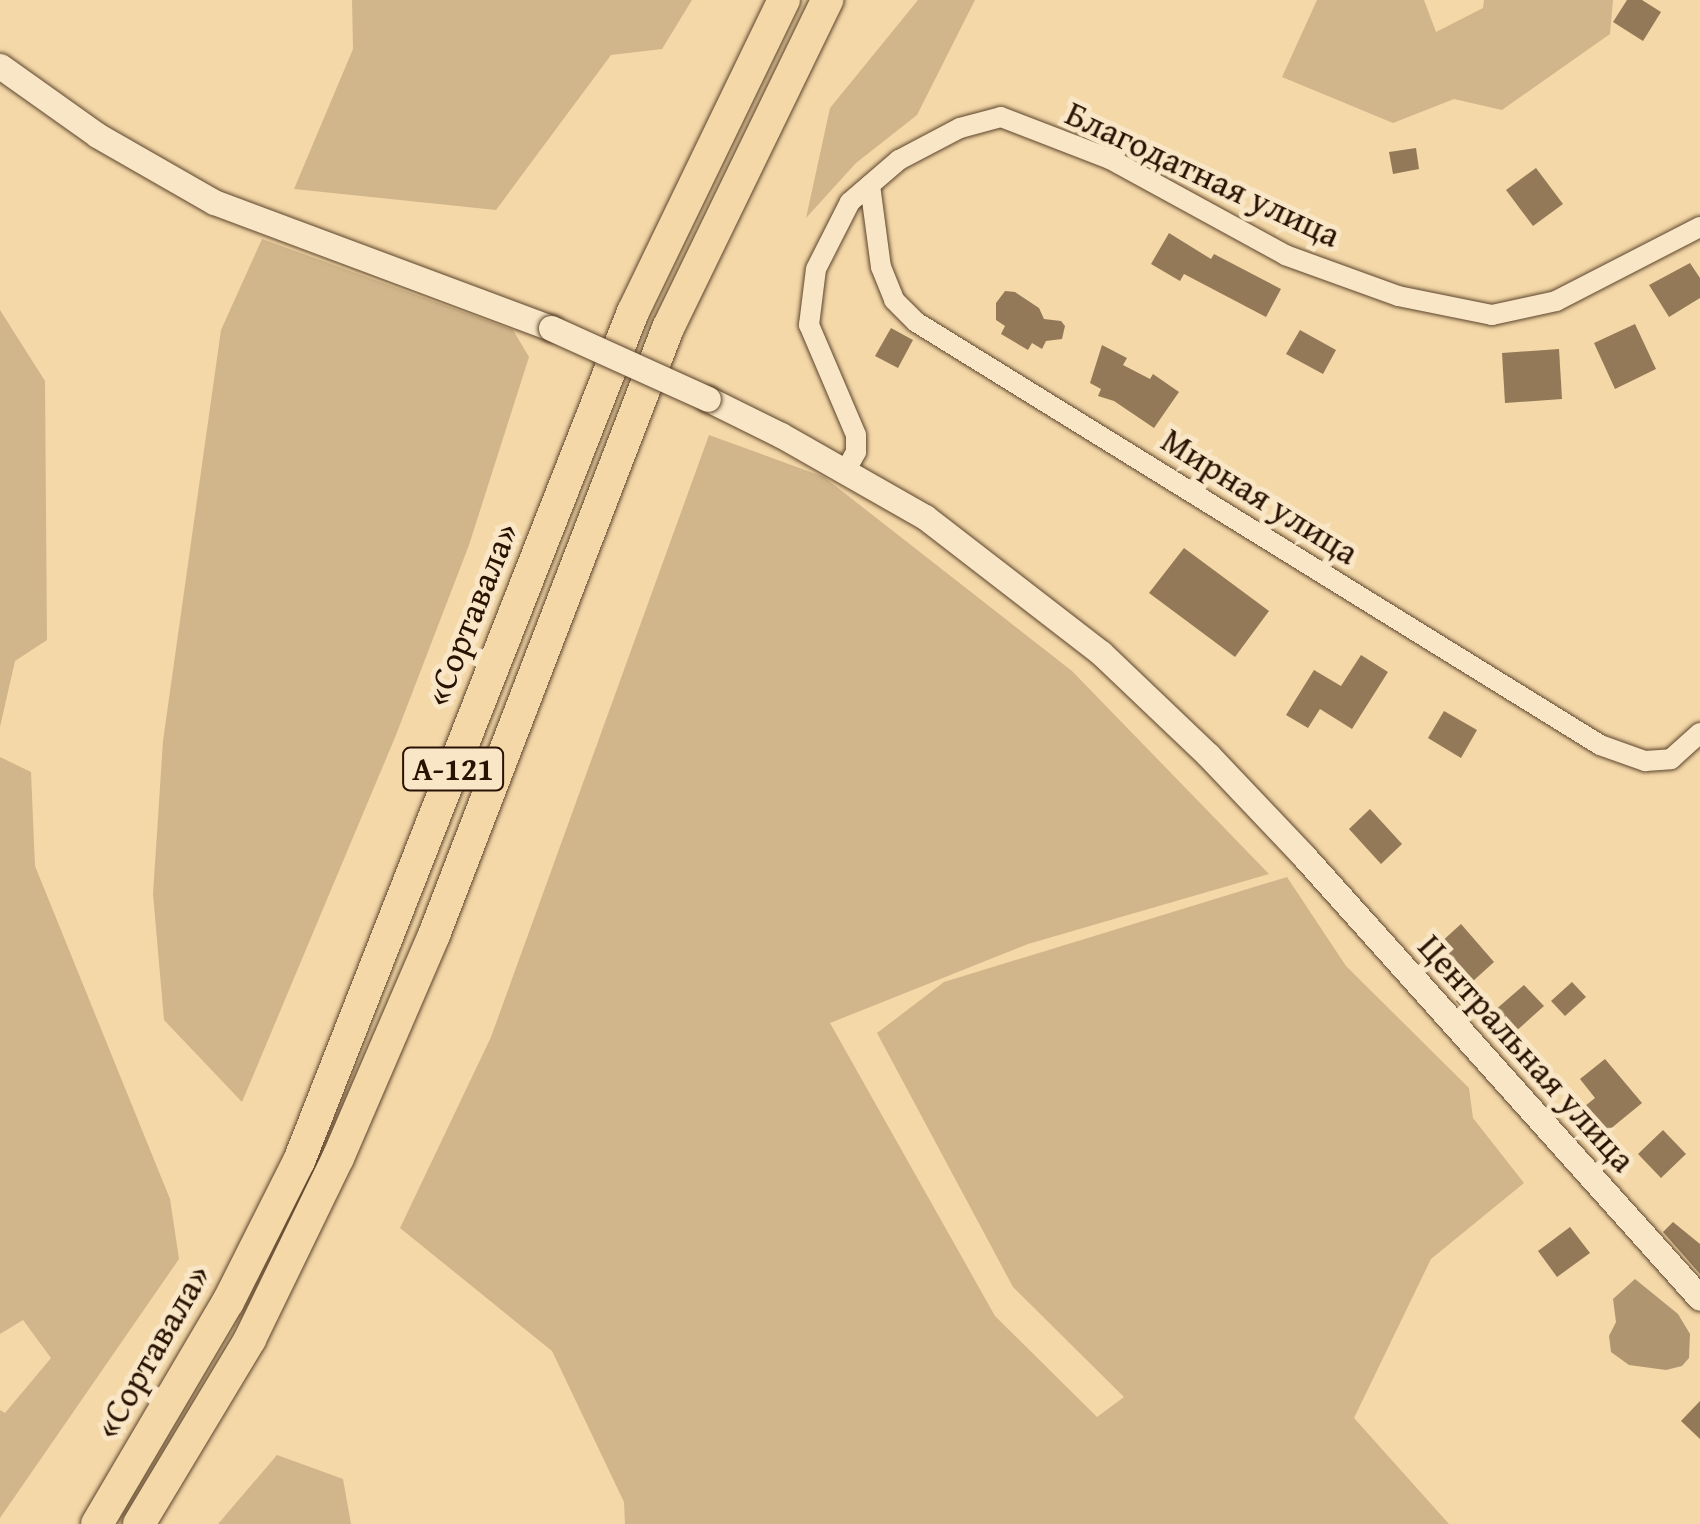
<!DOCTYPE html>
<html>
<head>
<meta charset="utf-8">
<style>
  body { margin:0 }
  #map { position:relative; width:1700px; height:1524px; overflow:hidden; background:#f4d8a8; font-family:"Gentium Book Plus",serif }
  div>[style] { position:absolute }
  .green>* { inset:0; background:#d1b68c }
  .water>* { inset:0; background:#af9570 }
  .building>* { inset:0; background:#937958 }
  .roads { filter:drop-shadow(0 0 2px #5c442c) drop-shadow(0 0 2px #5c442c) }
  .minor>* { height:20px; margin:-10px; padding:0 10px; transform-origin:10px; border-radius:10px; background:#f8e6c6 }
  .tertiary>* { height:25px; margin:-12.5px; padding:0 12.5px; transform-origin:12.5px; border-radius:12.5px; background:#f8e6c6 }
  .trunk>* { height:32px; margin:-16px; padding:0 16px; transform-origin:16px; border-radius:16px; background:#f4d8a8 }
  .bridges { filter:drop-shadow(0 0 2px #5c442c) drop-shadow(0 0 2px #5c442c) }
  .tertiary-bridge>* { height:25px; margin:-12.5px; padding:0 12.5px; transform-origin:12.5px; border-radius:12.5px; background:#f8e6c6 }
  span { translate:-50% -50%; white-space:nowrap; text-align:center; line-height:1.15; -webkit-text-stroke:10px #f8e6c6; paint-order:stroke }
  .shield-label span { padding:2px 8px; background:#f8e6c6; border:2px solid; border-radius:8px; -webkit-text-stroke-width:0 }
  .shield-label { font-size:32px; color:#291202; font-weight:700 }
  .street-label { font-size:35px; color:#291202 }
</style>
</head>
<body>
<div id="map">
  <div class="green">
    <i style="clip-path:polygon(352px 0,692px 0,662px 49px,611px 55px,496px 210px,294px 189px,353px 49px)"></i>
    <i style="clip-path:polygon(918px 0,975px 0,917px 115px,856px 163px,806px 218px,830px 108px)"></i>
    <i style="clip-path:polygon(1317px 0,1424px 0,1436px 32px,1483px 8px,1484px 0,1613px 0,1610px 34px,1502px 110px,1454px 99px,1393px 123px,1282px 77px)"></i>
    <i style="clip-path:polygon(262px 239px,513px 330px,529px 357px,469px 545px,396px 735px,242px 1102px,164px 1020px,153px 894px,163px 741px,221px 330px)"></i>
    <i style="clip-path:polygon(0 310px,45px 381px,47px 640px,15px 661px,0 727px)"></i>
    <i style="clip-path:polygon(709px 435px,824px 477px,1072px 671px,1269px 874px,1028px 944px,830px 1023px,995px 1316px,1097px 1417px,1124px 1397px,1013px 1287px,877px 1033px,944px 982px,1287px 877px,1346px 966px,1469px 1088px,1473px 1118px,1524px 1183px,1431px 1259px,1354px 1418px,1449px 1524px,625px 1524px,624px 1502px,552px 1351px,400px 1228px,491px 1037px)"></i>
    <i style="clip-path:polygon(0 757px,31px 772px,35px 866px,170px 1199px,179px 1259px,0 1518px,0 1410px,5px 1413px,51px 1358px,23px 1320px,0 1334px)"></i>
    <i style="clip-path:polygon(277px 1455px,343px 1479px,351px 1524px,218px 1524px)"></i>
  </div>
  <div class="water">
    <i style="clip-path:polygon(1635px 1279px,1678px 1314px,1690px 1334px,1689px 1358px,1682px 1366px,1666px 1370px,1629px 1365px,1611px 1352px,1609px 1336px,1616px 1322px,1613px 1299px)"></i>
  </div>
  <div class="building">
    <i style="clip-path:polygon(1627px 0,1642px 0,1661px 12px,1643px 41px,1613px 22px)"></i>
    <i style="clip-path:polygon(1416px 148px,1419px 169px,1393px 174px,1389px 152px)"></i>
    <i style="clip-path:polygon(1536px 168px,1563px 204px,1533px 226px,1506px 190px)"></i>
    <i style="clip-path:polygon(1169px 233px,1211px 259px,1214px 254px,1281px 289px,1266px 317px,1184px 274px,1180px 281px,1151px 264px)"></i>
    <i style="clip-path:polygon(1690px 263px,1700px 278px,1700px 298px,1669px 317px,1649px 285px)"></i>
    <i style="clip-path:polygon(1005px 291px,1015px 292px,1039px 308px,1044px 319px,1061px 321px,1065px 326px,1062px 339px,1046px 341px,1042px 349px,1032px 343px,1028px 350px,1001px 334px,1005px 326px,996px 320px,996px 303px)"></i>
    <i style="clip-path:polygon(1635px 324px,1656px 369px,1615px 389px,1594px 343px)"></i>
    <i style="clip-path:polygon(891px 328px,913px 340px,898px 368px,875px 356px)"></i>
    <i style="clip-path:polygon(1300px 330px,1336px 350px,1323px 374px,1286px 354px)"></i>
    <i style="clip-path:polygon(1102px 345px,1127px 358px,1123px 365px,1150px 379px,1153px 374px,1179px 392px,1154px 428px,1114px 401px,1098px 396px,1101px 389px,1090px 383px)"></i>
    <i style="clip-path:polygon(1559px 349px,1562px 399px,1505px 403px,1502px 353px)"></i>
    <i style="clip-path:polygon(1184px 548px,1269px 611px,1235px 657px,1149px 593px)"></i>
    <i style="clip-path:polygon(1361px 655px,1388px 672px,1352px 729px,1320px 709px,1308px 728px,1286px 715px,1314px 670px,1341px 686px)"></i>
    <i style="clip-path:polygon(1444px 711px,1477px 730px,1461px 758px,1428px 738px)"></i>
    <i style="clip-path:polygon(1370px 809px,1402px 844px,1381px 864px,1349px 829px)"></i>
    <i style="clip-path:polygon(1461px 924px,1494px 962px,1472px 982px,1439px 944px)"></i>
    <i style="clip-path:polygon(1572px 982px,1586px 997px,1565px 1016px,1551px 1001px)"></i>
    <i style="clip-path:polygon(1524px 985px,1544px 1006px,1514px 1033px,1494px 1011px)"></i>
    <i style="clip-path:polygon(1467px 991px,1478px 1002px,1466px 1013px,1456px 1001px)"></i>
    <i style="clip-path:polygon(1605px 1059px,1642px 1103px,1592px 1144px,1570px 1118px,1595px 1098px,1580px 1079px)"></i>
    <i style="clip-path:polygon(1663px 1130px,1686px 1154px,1661px 1178px,1638px 1154px)"></i>
    <i style="clip-path:polygon(1673px 1222px,1700px 1244px,1700px 1274px,1663px 1232px)"></i>
    <i style="clip-path:polygon(1570px 1227px,1590px 1253px,1557px 1277px,1538px 1251px)"></i>
    <i style="clip-path:polygon(1700px 1401px,1700px 1439px,1681px 1421px)"></i>
  </div>
  <div class="roads">
    <div class="minor">
      <i style="left:870px;top:185px;width:83px;rotate:82.4deg"></i>
      <i style="left:881px;top:267px;width:35px;rotate:68deg"></i>
      <i style="left:894px;top:300px;width:31px;rotate:45deg"></i>
      <i style="left:916px;top:322px;width:804px;rotate:31.73deg"></i>
      <i style="left:1600px;top:745px;width:48px;rotate:19.6deg"></i>
      <i style="left:1645px;top:761px;width:26px;rotate:-4deg"></i>
      <i style="left:1671px;top:759px;width:39px;rotate:-42deg"></i>
      <i style="left:846px;top:470px;width:21px;rotate:-61deg"></i>
      <i style="left:856px;top:452px;width:17px;rotate:-90deg"></i>
      <i style="left:856px;top:435px;width:120px;rotate:-113.1deg"></i>
      <i style="left:809px;top:325px;width:56px;rotate:-82.9deg"></i>
      <i style="left:816px;top:269px;width:75px;rotate:-63.1deg"></i>
      <i style="left:850px;top:202px;width:65px;rotate:-40.6deg"></i>
      <i style="left:899px;top:160px;width:69px;rotate:-27.7deg"></i>
      <i style="left:960px;top:128px;width:42px;rotate:-15deg"></i>
      <i style="left:1001px;top:117px;width:117px;rotate:21.1deg"></i>
      <i style="left:1110px;top:159px;width:200px;rotate:28.7deg"></i>
      <i style="left:1285px;top:255px;width:120px;rotate:19.9deg"></i>
      <i style="left:1398px;top:296px;width:96px;rotate:11.4deg"></i>
      <i style="left:1492px;top:315px;width:66px;rotate:-12.3deg"></i>
      <i style="left:1556px;top:301px;width:162px;rotate:-27.2deg"></i>
    </div>
    <div class="tertiary">
      <i style="left:0;top:66px;width:119px;rotate:35.4deg"></i>
      <i style="left:97px;top:135px;width:135px;rotate:29.8deg"></i>
      <i style="left:214px;top:202px;width:360px;rotate:20.5deg"></i>
      <i style="left:708px;top:399px;width:81px;rotate:26.3deg"></i>
      <i style="left:781px;top:435px;width:166px;rotate:29.7deg"></i>
      <i style="left:925px;top:517px;width:222px;rotate:37.7deg"></i>
      <i style="left:1101px;top:653px;width:148px;rotate:43.6deg"></i>
      <i style="left:1208px;top:755px;width:137px;rotate:46.5deg"></i>
      <i style="left:1302px;top:854px;width:596px;rotate:48.13deg"></i>
    </div>
    <div class="trunk">
      <i style="left:97px;top:1524px;width:258px;rotate:-59.5deg"></i>
      <i style="left:228px;top:1302px;width:158px;rotate:-63.3deg"></i>
      <i style="left:299px;top:1161px;width:912px;rotate:-68.53deg"></i>
      <i style="left:633px;top:312px;width:347px;rotate:-64.2deg"></i>
      <i style="left:139px;top:1524px;width:216px;rotate:-59deg"></i>
      <i style="left:250px;top:1339px;width:201px;rotate:-64.1deg"></i>
      <i style="left:338px;top:1158px;width:243px;rotate:-66.7deg"></i>
      <i style="left:434px;top:935px;width:651px;rotate:-68.92deg"></i>
      <i style="left:668px;top:328px;width:365px;rotate:-64.1deg"></i>
    </div>
  </div>
  <div class="bridges">
    <div class="tertiary-bridge">
      <i style="left:551px;top:328px;width:172px;rotate:24.3deg"></i>
    </div>
  </div>
  <div class="shield-label">
    <span style="left:453px;top:769px">А-121</span>
  </div>
  <div class="street-label">
    <span style="left:1203px;top:174px;rotate:25deg">Благодатная улица</span>
    <span style="left:1260px;top:496px;rotate:32deg">Мирная улица</span>
    <span style="left:471px;top:614px;rotate:-68deg">«Сортавала»</span>
    <span style="left:1527px;top:1053px;rotate:48deg">Центральная улица</span>
    <span style="left:152px;top:1351px;rotate:-60deg">«Сортавала»</span>
  </div>
</div>
</body>
</html>
